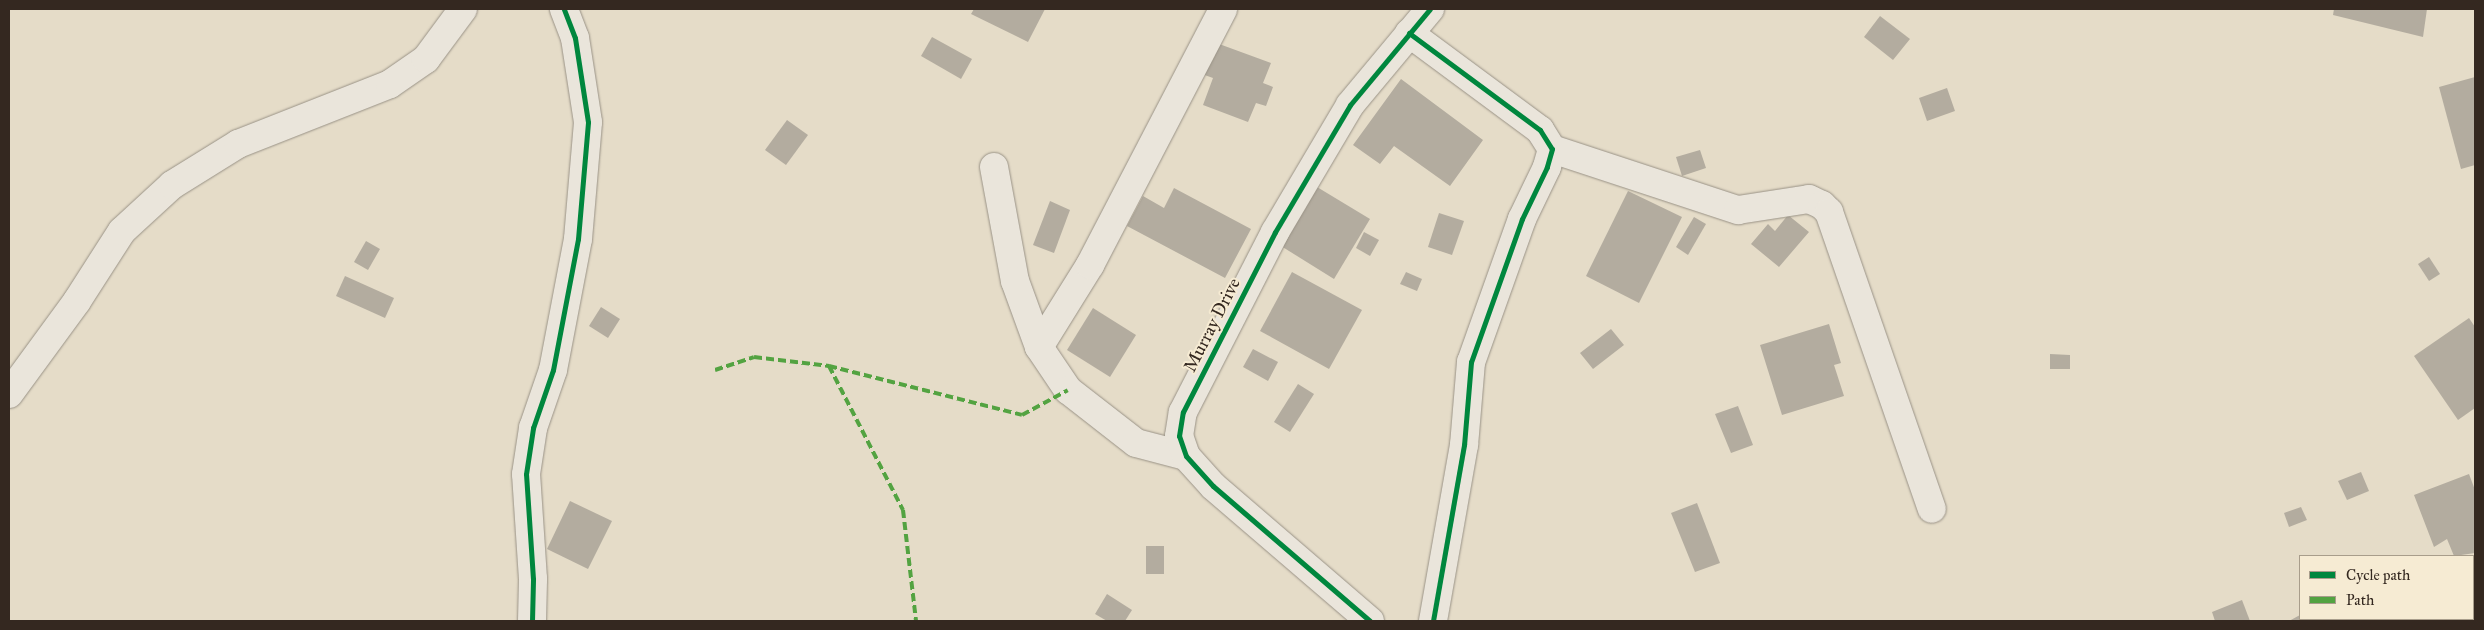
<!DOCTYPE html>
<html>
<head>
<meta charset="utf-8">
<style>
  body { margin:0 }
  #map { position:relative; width:2484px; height:630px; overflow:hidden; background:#e5dcc8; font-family:"IM FELL Great Primer",serif }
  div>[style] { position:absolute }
  .building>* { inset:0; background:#b3ac9f }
  .roads { filter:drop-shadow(0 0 1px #999286) drop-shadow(0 0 1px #999286) }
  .street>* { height:28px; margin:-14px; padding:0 14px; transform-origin:14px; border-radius:14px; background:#eae5db }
  .quiet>* { height:4px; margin-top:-2px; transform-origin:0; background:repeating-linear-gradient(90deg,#53a341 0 8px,transparent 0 12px) }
  .cycleway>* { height:5px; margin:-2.5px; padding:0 2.5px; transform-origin:2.5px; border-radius:2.5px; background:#00873e }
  span { translate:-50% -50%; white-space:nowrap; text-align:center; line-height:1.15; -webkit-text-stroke:4px #f6ebd3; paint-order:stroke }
  .street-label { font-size:18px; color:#342820 }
  .frame { position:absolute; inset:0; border:10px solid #342820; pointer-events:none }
  .legend { position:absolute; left:2299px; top:555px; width:175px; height:65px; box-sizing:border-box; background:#f6ebd3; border:1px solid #a89d8b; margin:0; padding:6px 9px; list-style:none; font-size:15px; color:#342820 }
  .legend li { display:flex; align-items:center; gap:10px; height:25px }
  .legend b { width:25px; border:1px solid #a89d8b }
</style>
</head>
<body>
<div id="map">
  <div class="building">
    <i style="clip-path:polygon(974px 9px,1045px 9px,1028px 42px,971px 14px)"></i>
    <i style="clip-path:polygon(2334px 9px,2427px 9px,2423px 37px,2333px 15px)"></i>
    <i style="clip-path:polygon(1880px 16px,1910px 39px,1893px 60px,1864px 37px)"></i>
    <i style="clip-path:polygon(932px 37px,972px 59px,961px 79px,921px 56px)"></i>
    <i style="clip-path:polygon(1211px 41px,1271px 63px,1263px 83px,1273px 87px,1266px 106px,1256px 103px,1248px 122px,1203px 105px,1213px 78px,1199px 73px)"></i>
    <i style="clip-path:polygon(2475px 77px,2475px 165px,2461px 169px,2439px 87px)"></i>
    <i style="clip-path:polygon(1401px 79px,1483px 140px,1450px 186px,1394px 146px,1380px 164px,1353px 145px)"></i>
    <i style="clip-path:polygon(1947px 88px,1955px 111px,1927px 121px,1919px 98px)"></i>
    <i style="clip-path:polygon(787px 120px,808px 135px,786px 165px,765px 150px)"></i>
    <i style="clip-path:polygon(1700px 150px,1706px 168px,1682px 176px,1676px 157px)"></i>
    <i style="clip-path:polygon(1317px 187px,1370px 219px,1334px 279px,1281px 246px)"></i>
    <i style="clip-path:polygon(1174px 188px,1251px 229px,1225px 278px,1127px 226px,1143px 196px,1164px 208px)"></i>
    <i style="clip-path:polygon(1628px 191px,1682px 217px,1639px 303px,1586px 276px)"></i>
    <i style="clip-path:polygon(1050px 201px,1070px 210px,1054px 253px,1033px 245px)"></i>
    <i style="clip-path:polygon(1439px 213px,1464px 221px,1452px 255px,1428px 247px)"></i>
    <i style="clip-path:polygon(1788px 215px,1809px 232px,1779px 267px,1751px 244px,1768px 224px,1775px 231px)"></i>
    <i style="clip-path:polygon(1694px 217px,1706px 224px,1688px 255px,1676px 247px)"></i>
    <i style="clip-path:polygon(1364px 232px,1379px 240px,1370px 256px,1356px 248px)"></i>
    <i style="clip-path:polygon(366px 241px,380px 249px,368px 270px,354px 262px)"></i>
    <i style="clip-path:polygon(2429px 257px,2440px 274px,2429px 281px,2418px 264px)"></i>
    <i style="clip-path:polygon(1292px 272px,1362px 310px,1329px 369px,1260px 331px)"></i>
    <i style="clip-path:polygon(1406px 272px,1422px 279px,1417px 291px,1400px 284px)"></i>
    <i style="clip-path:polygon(345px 276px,394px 298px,385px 318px,336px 296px)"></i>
    <i style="clip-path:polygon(601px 307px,620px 319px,608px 338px,589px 326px)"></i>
    <i style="clip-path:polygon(1093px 308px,1136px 335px,1110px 377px,1067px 350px)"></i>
    <i style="clip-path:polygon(2469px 318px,2475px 327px,2475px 408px,2458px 420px,2414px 356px)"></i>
    <i style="clip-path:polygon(1829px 324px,1841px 363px,1834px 365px,1844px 396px,1782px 415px,1760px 345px)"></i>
    <i style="clip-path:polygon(1611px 329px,1624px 345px,1593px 369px,1580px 353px)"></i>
    <i style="clip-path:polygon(1253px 349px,1278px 362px,1268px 381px,1243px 367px)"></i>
    <i style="clip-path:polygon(2050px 354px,2070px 355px,2070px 369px,2050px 369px)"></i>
    <i style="clip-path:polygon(1298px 384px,1314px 394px,1290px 432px,1274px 422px)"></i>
    <i style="clip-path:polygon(1738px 406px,1753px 445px,1731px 453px,1715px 414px)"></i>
    <i style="clip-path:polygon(2361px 472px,2369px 491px,2347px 500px,2338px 481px)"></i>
    <i style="clip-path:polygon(2469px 474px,2475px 490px,2475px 553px,2454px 556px,2447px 539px,2434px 547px,2414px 495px)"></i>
    <i style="clip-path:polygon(570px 501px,612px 521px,588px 569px,547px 549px)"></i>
    <i style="clip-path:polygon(1697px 503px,1720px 563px,1695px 572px,1671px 513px)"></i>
    <i style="clip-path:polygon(2301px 507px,2307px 520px,2289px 527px,2284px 513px)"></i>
    <i style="clip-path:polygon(1146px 546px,1164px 546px,1164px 574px,1146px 574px)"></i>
    <i style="clip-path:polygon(1107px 594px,1132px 610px,1125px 621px,1107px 621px,1095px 614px)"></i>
    <i style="clip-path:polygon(2242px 600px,2250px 621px,2215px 621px,2212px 612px)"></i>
    <i style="clip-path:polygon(2300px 615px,2300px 619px,2335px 621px,2289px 621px)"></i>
  </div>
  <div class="roads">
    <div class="street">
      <i style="left:1409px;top:33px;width:163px;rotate:36.5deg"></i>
      <i style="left:1540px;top:130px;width:22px;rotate:58deg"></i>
      <i style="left:1552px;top:149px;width:19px;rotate:106deg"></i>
      <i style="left:1547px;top:167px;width:58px;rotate:115.7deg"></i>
      <i style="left:1522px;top:219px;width:152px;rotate:109.6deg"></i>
      <i style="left:1471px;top:362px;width:83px;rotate:94.8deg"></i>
      <i style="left:1464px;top:445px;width:179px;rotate:100deg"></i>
      <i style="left:1552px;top:149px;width:196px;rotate:18.2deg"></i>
      <i style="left:1738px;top:210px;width:72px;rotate:-8.8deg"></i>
      <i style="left:1809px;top:199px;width:14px;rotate:25deg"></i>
      <i style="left:1822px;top:205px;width:10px;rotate:45deg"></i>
      <i style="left:1829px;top:212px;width:314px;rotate:70.9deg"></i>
      <i style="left:994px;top:167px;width:116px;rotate:79.6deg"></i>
      <i style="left:1015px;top:281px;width:70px;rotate:70deg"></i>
      <i style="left:1039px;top:347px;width:52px;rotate:56deg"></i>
      <i style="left:1068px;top:390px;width:86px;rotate:37.9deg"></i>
      <i style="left:1136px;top:443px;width:52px;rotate:14.6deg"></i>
      <i style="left:1039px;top:347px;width:97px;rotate:-58.1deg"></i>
      <i style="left:1090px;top:265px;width:288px;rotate:-62.5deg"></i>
      <i style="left:9px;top:394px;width:115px;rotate:-53.8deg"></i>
      <i style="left:77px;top:301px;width:83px;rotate:-57.3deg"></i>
      <i style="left:122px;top:231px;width:68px;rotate:-42.6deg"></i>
      <i style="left:172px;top:185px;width:78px;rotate:-31.8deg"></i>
      <i style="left:238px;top:144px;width:163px;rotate:-21.5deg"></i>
      <i style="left:390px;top:84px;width:44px;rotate:-34.8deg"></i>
      <i style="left:426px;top:59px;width:62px;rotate:-53.5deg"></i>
      <i style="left:532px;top:621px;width:42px;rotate:-88.6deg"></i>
      <i style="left:533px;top:579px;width:105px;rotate:-93.8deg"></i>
      <i style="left:526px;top:474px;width:47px;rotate:-81.3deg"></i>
      <i style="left:533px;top:428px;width:61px;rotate:-71deg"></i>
      <i style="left:553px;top:370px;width:133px;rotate:-79.2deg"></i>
      <i style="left:578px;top:239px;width:117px;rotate:-85.1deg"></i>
      <i style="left:588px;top:122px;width:85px;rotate:-98.8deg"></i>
      <i style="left:575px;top:38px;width:31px;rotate:-111deg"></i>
      <i style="left:1370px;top:621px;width:207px;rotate:-139.3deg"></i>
      <i style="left:1213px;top:486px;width:40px;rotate:-132deg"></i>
      <i style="left:1186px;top:456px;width:21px;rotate:-109deg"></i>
      <i style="left:1179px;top:436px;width:24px;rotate:-81deg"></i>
      <i style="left:1183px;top:412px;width:202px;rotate:-62.9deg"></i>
      <i style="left:1275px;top:232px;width:147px;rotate:-59.4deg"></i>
      <i style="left:1350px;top:105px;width:125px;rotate:-50.2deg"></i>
    </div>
  </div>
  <div class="quiet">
    <i style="left:829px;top:366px;width:162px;rotate:62.8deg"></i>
    <i style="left:903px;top:510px;width:112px;rotate:83.3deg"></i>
    <i style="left:715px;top:370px;width:41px;rotate:-18.4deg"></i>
    <i style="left:754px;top:357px;width:76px;rotate:6.8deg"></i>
    <i style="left:829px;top:366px;width:199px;rotate:14.2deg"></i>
    <i style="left:1022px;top:415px;width:52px;rotate:-28.5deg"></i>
  </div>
  <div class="cycleway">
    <i style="left:1409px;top:33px;width:163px;rotate:36.5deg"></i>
    <i style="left:1540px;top:130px;width:22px;rotate:58deg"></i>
    <i style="left:1552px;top:149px;width:19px;rotate:106deg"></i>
    <i style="left:1547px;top:167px;width:58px;rotate:115.7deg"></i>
    <i style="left:1522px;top:219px;width:152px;rotate:109.6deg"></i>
    <i style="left:1471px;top:362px;width:83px;rotate:94.8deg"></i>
    <i style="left:1464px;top:445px;width:179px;rotate:100deg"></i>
    <i style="left:532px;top:621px;width:42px;rotate:-88.6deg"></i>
    <i style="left:533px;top:579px;width:105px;rotate:-93.8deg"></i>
    <i style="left:526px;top:474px;width:47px;rotate:-81.3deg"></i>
    <i style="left:533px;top:428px;width:61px;rotate:-71deg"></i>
    <i style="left:553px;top:370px;width:133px;rotate:-79.2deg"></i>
    <i style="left:578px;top:239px;width:117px;rotate:-85.1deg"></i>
    <i style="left:588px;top:122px;width:85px;rotate:-98.8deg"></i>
    <i style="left:575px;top:38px;width:31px;rotate:-111deg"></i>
    <i style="left:1370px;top:621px;width:207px;rotate:-139.3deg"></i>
    <i style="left:1213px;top:486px;width:40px;rotate:-132deg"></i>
    <i style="left:1186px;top:456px;width:21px;rotate:-109deg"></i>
    <i style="left:1179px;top:436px;width:24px;rotate:-81deg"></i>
    <i style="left:1183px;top:412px;width:202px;rotate:-62.9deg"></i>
    <i style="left:1275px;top:232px;width:147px;rotate:-59.4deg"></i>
    <i style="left:1350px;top:105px;width:125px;rotate:-50.2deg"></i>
  </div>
  <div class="street-label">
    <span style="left:1212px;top:325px;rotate:-63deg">Murray Drive</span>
  </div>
  <div class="frame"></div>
  <ul class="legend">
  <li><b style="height:6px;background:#00873e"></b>Cycle path</li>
  <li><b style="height:6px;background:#53a341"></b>Path</li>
  </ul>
</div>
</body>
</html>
